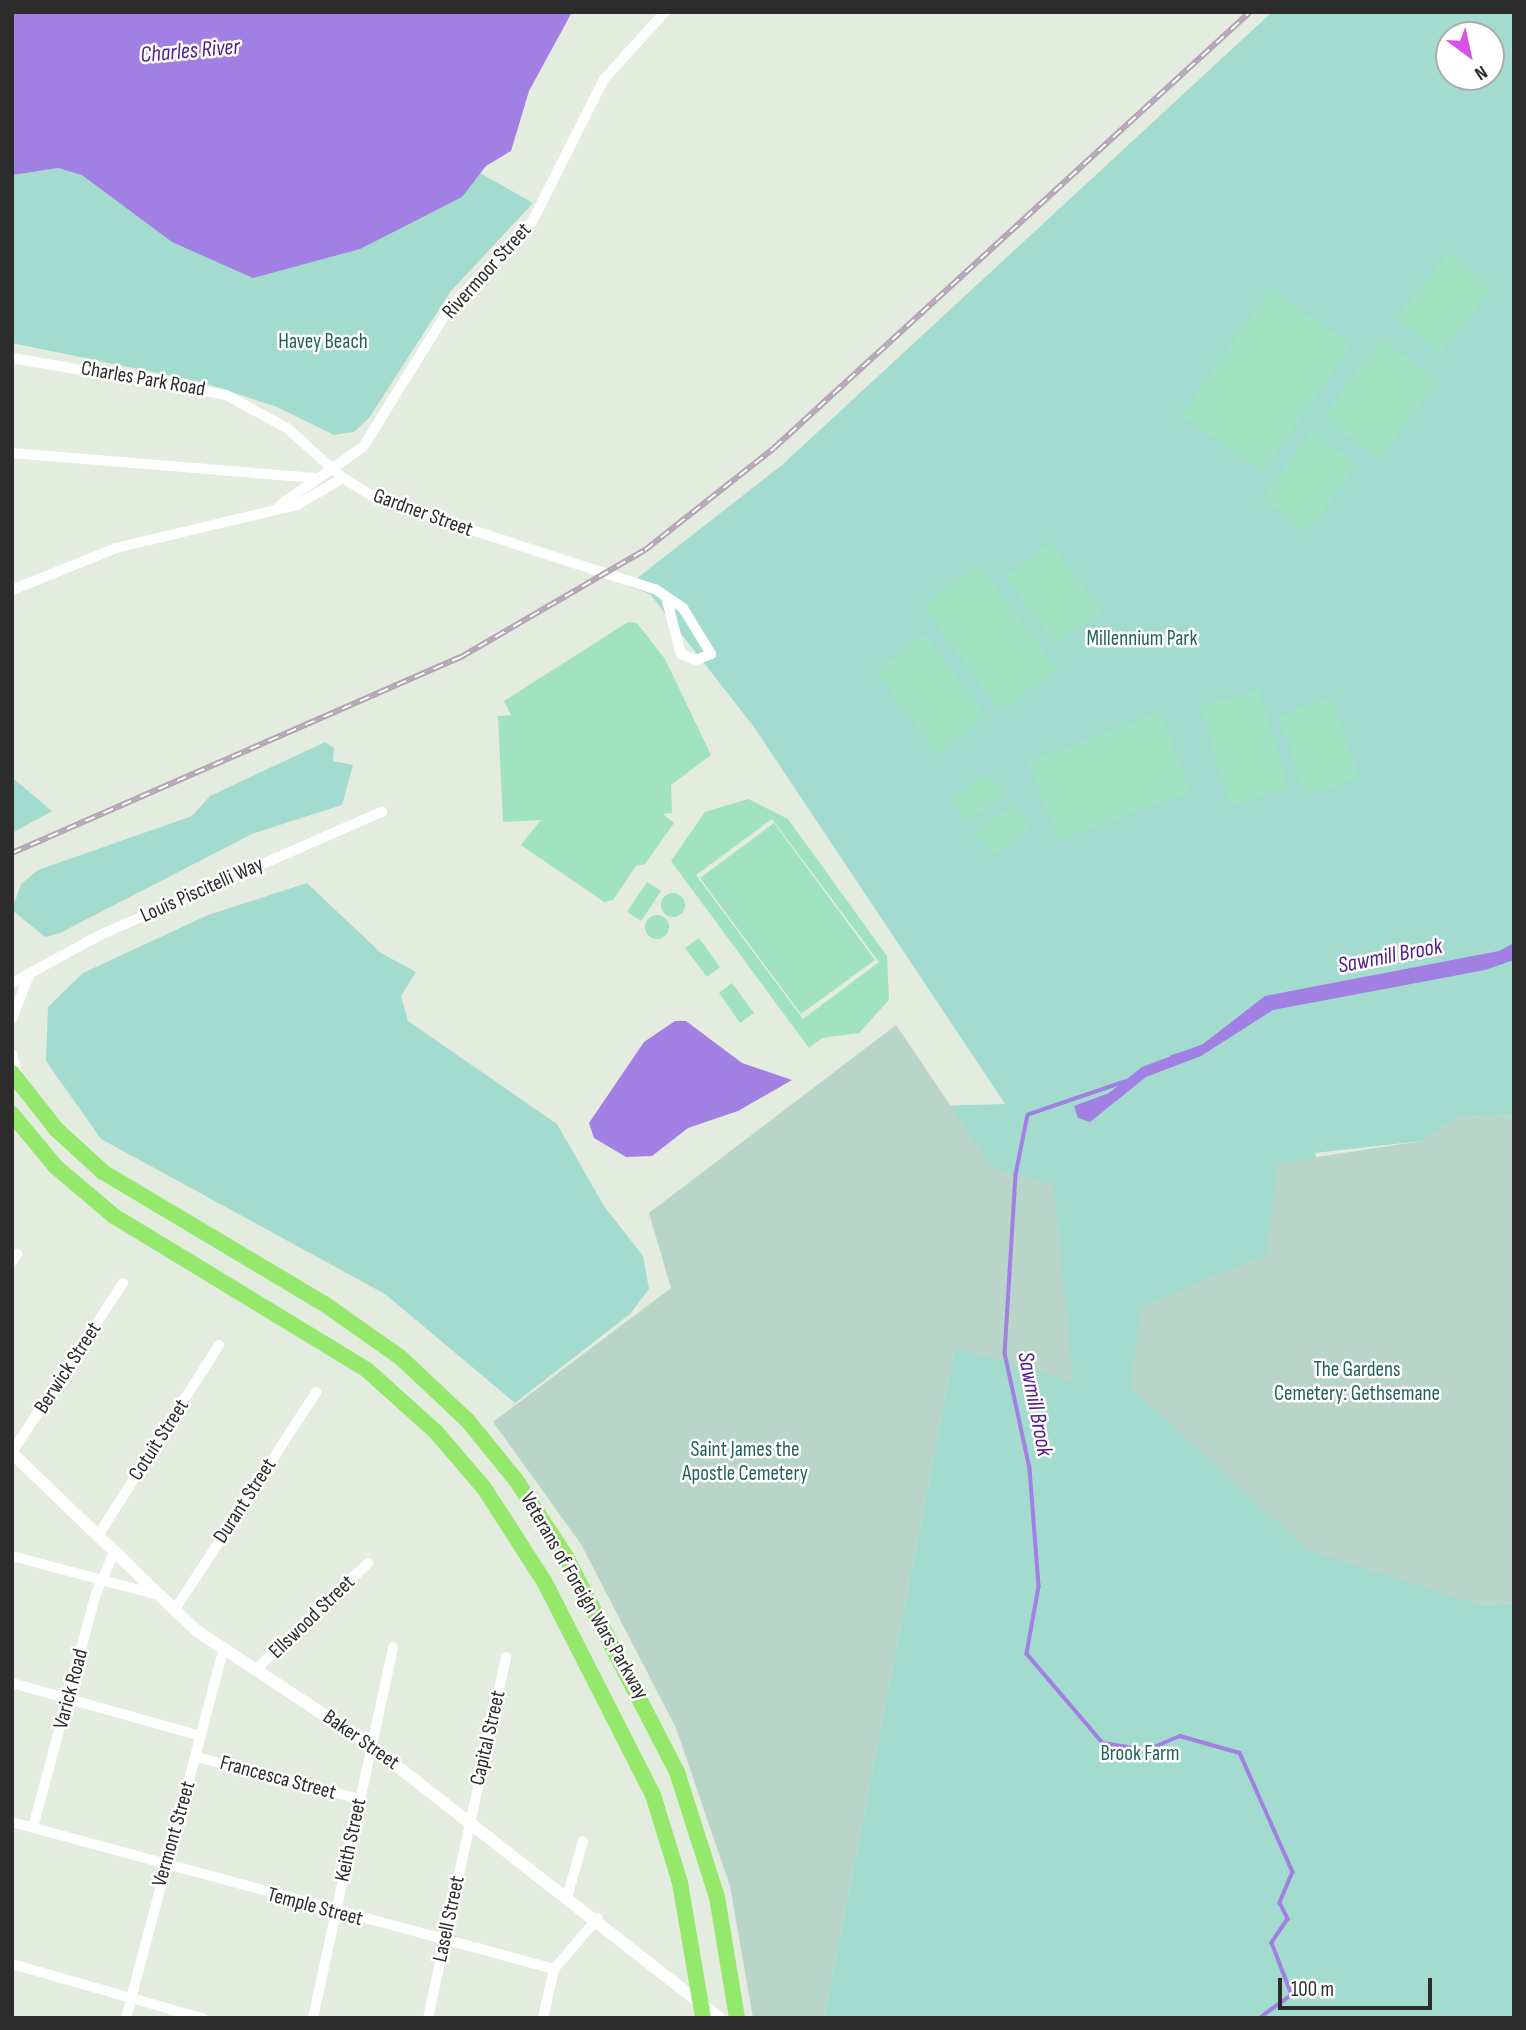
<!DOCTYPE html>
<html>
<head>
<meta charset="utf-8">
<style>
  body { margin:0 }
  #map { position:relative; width:1526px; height:2030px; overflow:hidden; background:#e4ece0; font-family:"Sofia Sans Condensed",sans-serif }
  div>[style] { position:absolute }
  .green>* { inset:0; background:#a3dcce }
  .cemetery>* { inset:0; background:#b9d4c9 }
  .pitch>* { inset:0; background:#a0e2c2 }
  .round { border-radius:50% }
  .water>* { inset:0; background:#a27fe2 }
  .stream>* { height:3.5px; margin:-1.75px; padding:0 1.75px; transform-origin:1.75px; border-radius:1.75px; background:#a27fe2 }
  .minor>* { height:10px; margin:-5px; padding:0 5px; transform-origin:5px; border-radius:5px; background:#fff }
  .tertiary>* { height:12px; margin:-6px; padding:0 6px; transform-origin:6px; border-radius:6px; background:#fff }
  .trunk>* { height:16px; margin:-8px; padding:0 8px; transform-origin:8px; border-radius:8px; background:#94e86c }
  .rail>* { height:6px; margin-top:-3px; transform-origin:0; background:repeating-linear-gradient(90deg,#fff 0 10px,#b3a3b4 0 20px); box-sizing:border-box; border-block:2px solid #b3a3b4 }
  span { translate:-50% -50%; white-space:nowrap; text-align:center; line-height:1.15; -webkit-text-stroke:5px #fff; paint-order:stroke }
  .street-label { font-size:21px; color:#2c2c2c }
  .park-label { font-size:21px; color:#23625b }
  .water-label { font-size:23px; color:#4f1c90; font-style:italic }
  .frame { position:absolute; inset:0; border:14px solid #2c2c2c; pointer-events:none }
  .north { position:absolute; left:1435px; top:21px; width:70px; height:70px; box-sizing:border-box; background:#fff; border:2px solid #ababab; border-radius:50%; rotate:147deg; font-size:19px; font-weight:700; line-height:28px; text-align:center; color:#2c2c2c }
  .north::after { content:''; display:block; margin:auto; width:24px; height:32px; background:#d952e7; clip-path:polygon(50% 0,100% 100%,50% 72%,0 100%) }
  .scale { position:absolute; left:1278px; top:1978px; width:154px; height:32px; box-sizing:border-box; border:4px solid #2c2c2c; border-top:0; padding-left:9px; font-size:21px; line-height:24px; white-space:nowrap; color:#2c2c2c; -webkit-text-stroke:5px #fff; paint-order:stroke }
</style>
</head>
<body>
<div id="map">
  <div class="green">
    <i style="clip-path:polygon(evenodd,1272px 12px,1514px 12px,1514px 1115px,1460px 1117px,1422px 1141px,1315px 1153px,1480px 1605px,1514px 1603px,1514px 2018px,824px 2018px,955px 1347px,971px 1351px,935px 1106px,1005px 1104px,754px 727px,650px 594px,627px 586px,782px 465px,1272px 12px,1449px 35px,1491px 35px,1491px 77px,1449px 77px,1449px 35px)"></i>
    <i style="clip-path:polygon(59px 165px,82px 172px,101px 188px,480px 173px,533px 203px,451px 291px,369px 418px,354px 432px,334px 435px,277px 407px,201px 382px,12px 343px,12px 173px)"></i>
    <i style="clip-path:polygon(325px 742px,334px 748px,333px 761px,353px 765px,342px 805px,252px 834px,60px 933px,45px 937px,12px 910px,21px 884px,38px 870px,192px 816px,210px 796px)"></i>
    <i style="clip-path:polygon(15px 780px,52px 811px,12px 833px,12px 781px)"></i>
    <i style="clip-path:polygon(307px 883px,381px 953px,416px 972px,401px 996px,408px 1021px,557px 1124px,604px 1206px,643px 1256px,649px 1289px,630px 1314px,515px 1403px,385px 1294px,101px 1139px,46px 1061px,48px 1007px,83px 973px,208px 915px)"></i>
  </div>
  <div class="cemetery">
    <i style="clip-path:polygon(896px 1025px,992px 1167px,1054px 1185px,1073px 1382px,955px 1347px,824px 2018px,753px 2018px,730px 1886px,676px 1728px,581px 1544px,493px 1422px,671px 1288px,649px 1213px)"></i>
    <i style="clip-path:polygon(1514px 1115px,1514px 1603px,1480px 1605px,1308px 1550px,1130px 1387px,1141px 1307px,1267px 1254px,1277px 1163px,1422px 1141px,1460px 1117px)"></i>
  </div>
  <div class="pitch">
    <i style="clip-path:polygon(1448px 253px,1492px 288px,1440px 354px,1396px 319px)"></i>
    <i style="clip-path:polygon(1270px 289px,1351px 345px,1263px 472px,1182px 416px)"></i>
    <i style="clip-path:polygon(1382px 338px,1437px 381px,1379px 460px,1323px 417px)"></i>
    <i style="clip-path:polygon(1311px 431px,1357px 464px,1308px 532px,1262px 499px)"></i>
    <i style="clip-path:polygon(1051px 543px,1101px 611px,1055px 644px,1006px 576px)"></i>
    <i style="clip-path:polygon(979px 564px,1057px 670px,1000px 712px,923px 605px)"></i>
    <i style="clip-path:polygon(628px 622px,637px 623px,665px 659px,711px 755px,671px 785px,672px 813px,663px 814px,674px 823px,645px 864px,636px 866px,613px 900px,604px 902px,521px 845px,541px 820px,503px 822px,498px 716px,511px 715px,504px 701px)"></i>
    <i style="clip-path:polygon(926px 635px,987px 718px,938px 754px,877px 671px)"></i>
    <i style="clip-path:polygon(1259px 689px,1288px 788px,1230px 806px,1201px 707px)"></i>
    <i style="clip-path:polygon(1332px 698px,1359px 778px,1306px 796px,1279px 716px)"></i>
    <i style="clip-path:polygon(1160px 712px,1190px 791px,1059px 841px,1028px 762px)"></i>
    <i style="clip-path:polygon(988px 773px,1005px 795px,966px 822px,950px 799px)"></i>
    <i style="clip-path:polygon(evenodd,748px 799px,788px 819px,887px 956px,889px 1000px,859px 1033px,822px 1038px,809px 1048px,671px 861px,705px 812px,748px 799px,772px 819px,879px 962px,803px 1019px,696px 875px,772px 819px)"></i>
    <i style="clip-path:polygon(1013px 805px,1030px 827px,992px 855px,975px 833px)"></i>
    <i style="clip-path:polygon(774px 823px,875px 960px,801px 1014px,700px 878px)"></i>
    <i style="clip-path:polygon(647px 882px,661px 891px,641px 921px,627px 912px)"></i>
    <i class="round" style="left:661px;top:893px;width:24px;height:24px"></i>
    <i class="round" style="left:645px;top:915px;width:24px;height:24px"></i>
    <i style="clip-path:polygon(699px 938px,720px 967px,707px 977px,685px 948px)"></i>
    <i style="clip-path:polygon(732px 983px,754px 1013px,740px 1023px,719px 993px)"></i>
  </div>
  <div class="water">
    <i style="clip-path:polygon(12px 12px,572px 12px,529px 91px,511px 151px,486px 166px,462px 197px,360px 249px,253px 278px,172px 242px,82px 175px,58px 168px,12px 175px)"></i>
    <i style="clip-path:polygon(1514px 943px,1514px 960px,1485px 970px,1273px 1010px,1201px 1056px,1146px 1077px,1090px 1122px,1078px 1118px,1074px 1106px,1109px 1093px,1142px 1067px,1203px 1044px,1265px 996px,1499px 951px)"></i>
    <i style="clip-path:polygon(675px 1021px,686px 1021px,742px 1063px,792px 1080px,738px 1111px,688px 1128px,652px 1156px,626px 1157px,594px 1138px,589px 1123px,644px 1042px)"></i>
  </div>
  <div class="stream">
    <i style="left:1172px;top:1057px;width:17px;rotate:-17deg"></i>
    <i style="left:1125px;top:1082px;width:102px;rotate:161.2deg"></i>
    <i style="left:1028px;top:1115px;width:61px;rotate:101.3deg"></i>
    <i style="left:1016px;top:1175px;width:178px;rotate:93.5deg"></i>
    <i style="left:1005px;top:1353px;width:119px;rotate:77.8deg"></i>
    <i style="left:1030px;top:1469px;width:118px;rotate:85.6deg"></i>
    <i style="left:1039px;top:1587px;width:68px;rotate:100.2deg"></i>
    <i style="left:1027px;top:1654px;width:117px;rotate:49.5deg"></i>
    <i style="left:1103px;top:1743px;width:45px;rotate:9deg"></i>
    <i style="left:1147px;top:1750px;width:36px;rotate:-23deg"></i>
    <i style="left:1180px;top:1736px;width:62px;rotate:15.8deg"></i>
    <i style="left:1240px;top:1753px;width:130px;rotate:66deg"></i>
    <i style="left:1293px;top:1872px;width:34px;rotate:113deg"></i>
    <i style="left:1280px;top:1903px;width:18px;rotate:63deg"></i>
    <i style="left:1288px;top:1919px;width:29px;rotate:124deg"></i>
    <i style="left:1272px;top:1943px;width:56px;rotate:69deg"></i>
    <i style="left:1292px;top:1995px;width:39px;rotate:144deg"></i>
  </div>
  <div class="minor">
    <i style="left:12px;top:358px;width:217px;rotate:9.8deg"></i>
    <i style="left:226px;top:395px;width:69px;rotate:28.4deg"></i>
    <i style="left:287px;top:428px;width:75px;rotate:41.8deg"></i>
    <i style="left:343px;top:478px;width:42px;rotate:31.4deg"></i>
    <i style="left:379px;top:500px;width:290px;rotate:17.9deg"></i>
    <i style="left:655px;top:589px;width:34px;rotate:34deg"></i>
    <i style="left:683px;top:608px;width:54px;rotate:58.7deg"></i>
    <i style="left:711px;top:654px;width:16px;rotate:158deg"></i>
    <i style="left:696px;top:660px;width:16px;rotate:-158deg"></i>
    <i style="left:681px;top:654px;width:59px;rotate:-104.7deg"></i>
    <i style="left:12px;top:453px;width:307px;rotate:4.7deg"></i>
    <i style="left:280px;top:505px;width:101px;rotate:-34.9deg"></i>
    <i style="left:363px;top:447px;width:165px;rotate:-58.1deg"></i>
    <i style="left:450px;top:307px;width:118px;rotate:-46deg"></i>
    <i style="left:532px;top:222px;width:160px;rotate:-63.3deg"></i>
    <i style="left:604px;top:79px;width:91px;rotate:-47.7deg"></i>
    <i style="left:12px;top:590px;width:112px;rotate:-22deg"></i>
    <i style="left:116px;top:548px;width:186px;rotate:-13.4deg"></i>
    <i style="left:297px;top:505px;width:53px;rotate:-30.4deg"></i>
    <i style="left:12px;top:983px;width:100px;rotate:-28.6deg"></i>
    <i style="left:100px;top:935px;width:308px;rotate:-23.6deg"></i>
    <i style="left:12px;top:1019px;width:44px;rotate:-68.7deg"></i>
    <i style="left:12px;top:1054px;width:25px;rotate:74deg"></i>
    <i style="left:12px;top:1261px;width:9px;rotate:-54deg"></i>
    <i style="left:12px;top:1452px;width:202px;rotate:-56.7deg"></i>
    <i style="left:99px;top:1534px;width:224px;rotate:-57.6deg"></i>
    <i style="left:12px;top:1556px;width:148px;rotate:14.9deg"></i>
    <i style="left:174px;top:1611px;width:261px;rotate:-57deg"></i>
    <i style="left:255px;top:1670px;width:156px;rotate:-43.4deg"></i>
    <i style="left:12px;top:1683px;width:196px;rotate:15.7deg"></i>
    <i style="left:196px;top:1757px;width:169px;rotate:14.4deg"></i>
    <i style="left:12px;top:1822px;width:562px;rotate:15.17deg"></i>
    <i style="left:554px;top:1969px;width:67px;rotate:-49.2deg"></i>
    <i style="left:33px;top:1827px;width:241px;rotate:-74.9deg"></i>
    <i style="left:96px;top:1594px;width:46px;rotate:-66.8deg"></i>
    <i style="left:568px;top:1894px;width:55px;rotate:-74.2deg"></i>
    <i style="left:12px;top:1964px;width:198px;rotate:15.9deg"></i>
    <i style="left:126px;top:2018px;width:380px;rotate:-75.2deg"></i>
    <i style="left:313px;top:2018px;width:379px;rotate:-77.8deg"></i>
    <i style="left:428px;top:2018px;width:369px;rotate:-77.8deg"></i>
    <i style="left:543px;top:2018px;width:50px;rotate:-77.3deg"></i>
  </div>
  <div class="tertiary">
    <i style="left:12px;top:1453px;width:257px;rotate:43.9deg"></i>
    <i style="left:197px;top:1631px;width:207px;rotate:33.4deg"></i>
    <i style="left:370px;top:1745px;width:443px;rotate:38deg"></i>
  </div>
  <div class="trunk">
    <i style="left:12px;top:1073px;width:71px;rotate:51.8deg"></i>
    <i style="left:56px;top:1129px;width:64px;rotate:42.5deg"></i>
    <i style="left:103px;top:1172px;width:260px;rotate:30.8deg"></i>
    <i style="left:326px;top:1305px;width:92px;rotate:35.2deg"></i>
    <i style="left:401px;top:1358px;width:92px;rotate:43.2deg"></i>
    <i style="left:468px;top:1421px;width:76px;rotate:50.9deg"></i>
    <i style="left:516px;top:1480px;width:92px;rotate:57deg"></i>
    <i style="left:566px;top:1557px;width:242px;rotate:62.7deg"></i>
    <i style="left:677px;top:1772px;width:131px;rotate:72.3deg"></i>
    <i style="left:717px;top:1897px;width:123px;rotate:80.6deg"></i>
    <i style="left:12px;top:1114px;width:69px;rotate:50.3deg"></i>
    <i style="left:56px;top:1167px;width:76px;rotate:40.2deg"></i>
    <i style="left:114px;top:1216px;width:296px;rotate:31.3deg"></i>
    <i style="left:367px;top:1370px;width:93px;rotate:41.9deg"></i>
    <i style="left:436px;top:1432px;width:74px;rotate:49.4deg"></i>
    <i style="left:484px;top:1488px;width:111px;rotate:57.2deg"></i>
    <i style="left:544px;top:1581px;width:240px;rotate:63deg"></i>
    <i style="left:653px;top:1795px;width:92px;rotate:72.9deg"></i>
    <i style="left:680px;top:1883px;width:137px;rotate:80.3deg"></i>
  </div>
  <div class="rail">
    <i style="left:12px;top:853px;width:490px;rotate:-23.6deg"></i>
    <i style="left:461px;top:657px;width:213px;rotate:-30.2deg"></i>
    <i style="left:645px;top:550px;width:164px;rotate:-38.3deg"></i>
    <i style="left:774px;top:448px;width:646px;rotate:-42.49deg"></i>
  </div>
  <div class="street-label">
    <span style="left:487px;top:271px;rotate:-48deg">Rivermoor Street</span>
    <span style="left:143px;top:379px;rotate:10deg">Charles Park Road</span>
    <span style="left:423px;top:513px;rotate:20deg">Gardner Street</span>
    <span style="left:202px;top:890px;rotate:-24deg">Louis Piscitelli Way</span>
    <span style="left:68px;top:1368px;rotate:-57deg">Berwick Street</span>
    <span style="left:159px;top:1440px;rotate:-57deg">Cotuit Street</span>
    <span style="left:245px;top:1501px;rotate:-57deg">Durant Street</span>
    <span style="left:584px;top:1596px;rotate:60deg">Veterans of Foreign Wars Parkway</span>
    <span style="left:312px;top:1617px;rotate:-44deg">Ellswood Street</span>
    <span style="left:71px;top:1689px;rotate:-75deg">Varick Road</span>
    <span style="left:488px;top:1738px;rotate:-77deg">Capital Street</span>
    <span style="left:361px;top:1740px;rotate:35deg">Baker Street</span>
    <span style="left:278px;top:1778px;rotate:15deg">Francesca Street</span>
    <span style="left:174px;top:1834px;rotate:-74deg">Vermont Street</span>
    <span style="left:351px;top:1840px;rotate:-78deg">Keith Street</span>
    <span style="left:315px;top:1907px;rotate:15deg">Temple Street</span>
    <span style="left:449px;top:1919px;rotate:-78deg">Lasell Street</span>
  </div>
  <div class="park-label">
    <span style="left:323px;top:342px">Havey Beach</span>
    <span style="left:1142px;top:639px">Millennium Park</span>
    <span style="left:1357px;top:1382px">The Gardens<br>Cemetery: Gethsemane</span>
    <span style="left:745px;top:1462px">Saint James the<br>Apostle Cemetery</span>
    <span style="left:1140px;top:1754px">Brook Farm</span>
  </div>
  <div class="water-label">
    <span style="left:190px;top:51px;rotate:-5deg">Charles River</span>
    <span style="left:1390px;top:956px;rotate:-11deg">Sawmill Brook</span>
    <span style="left:1035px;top:1404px;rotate:79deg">Sawmill Brook</span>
  </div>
  <div class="frame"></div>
  <div class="north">N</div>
  <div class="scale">100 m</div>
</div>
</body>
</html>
